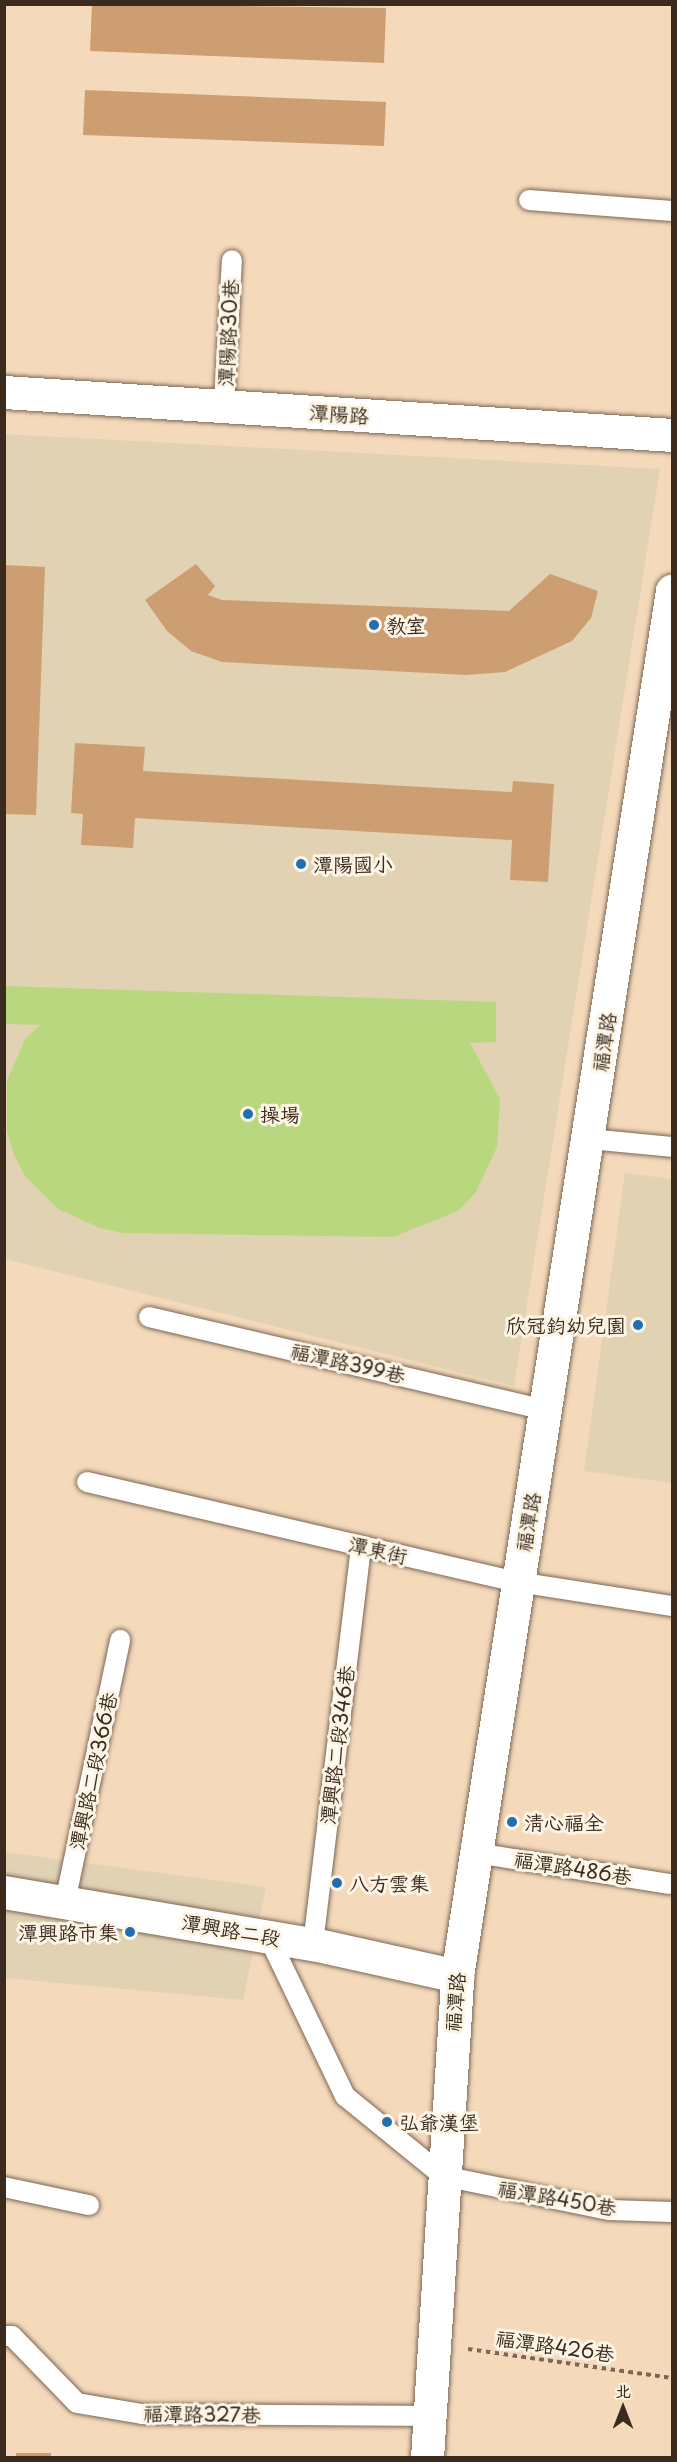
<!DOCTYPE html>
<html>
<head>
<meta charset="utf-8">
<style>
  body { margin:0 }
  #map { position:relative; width:677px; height:2462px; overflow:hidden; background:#f4d9bb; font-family:"Playpen Sans","LXGW WenKai TC",sans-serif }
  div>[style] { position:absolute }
  .built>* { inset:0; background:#e2d2b4 }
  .green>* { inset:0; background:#b9d77e }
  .building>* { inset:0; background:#cc9e71 }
  .path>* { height:4px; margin-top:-2px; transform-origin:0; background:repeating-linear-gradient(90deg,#7c6755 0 4.5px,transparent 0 9px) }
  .roads { filter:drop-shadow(0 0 2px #7c6755) drop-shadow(0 0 2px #7c6755) }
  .lane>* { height:20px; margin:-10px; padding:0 10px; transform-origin:10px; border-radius:10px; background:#fff }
  .street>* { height:33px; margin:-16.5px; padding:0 16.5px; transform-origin:16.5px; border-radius:16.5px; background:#fff }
  .secondary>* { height:33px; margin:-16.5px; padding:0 16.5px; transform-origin:16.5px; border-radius:16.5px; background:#fff }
  .dots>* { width:16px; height:16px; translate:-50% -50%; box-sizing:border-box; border:3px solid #fcf5e5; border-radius:50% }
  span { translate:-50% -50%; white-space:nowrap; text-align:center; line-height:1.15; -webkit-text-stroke:6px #fcf5e5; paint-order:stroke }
  .street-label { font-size:20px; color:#3b2a1e }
  .poi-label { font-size:20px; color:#3b2a1e }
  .left { translate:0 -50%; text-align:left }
  .right { translate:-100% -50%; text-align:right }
  .frame { position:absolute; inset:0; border:6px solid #3b2a1e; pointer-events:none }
  .north { position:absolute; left:593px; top:2378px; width:60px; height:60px; -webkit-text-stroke:4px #fcf5e5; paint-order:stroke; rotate:0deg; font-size:16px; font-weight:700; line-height:24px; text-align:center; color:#3b2a1e }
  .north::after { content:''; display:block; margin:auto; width:21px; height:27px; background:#3b2a1e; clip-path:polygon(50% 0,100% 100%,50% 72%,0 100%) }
</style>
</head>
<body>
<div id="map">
  <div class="built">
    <i style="clip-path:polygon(5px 434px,660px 469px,514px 1386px,5px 1259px)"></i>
    <i style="clip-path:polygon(625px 1173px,672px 1179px,672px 1483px,584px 1471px)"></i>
    <i style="clip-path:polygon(5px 1852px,266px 1887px,243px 2000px,5px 1978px)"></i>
  </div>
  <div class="green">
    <i style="clip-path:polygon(5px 986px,496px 1002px,496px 1042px,470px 1043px,500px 1099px,497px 1147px,476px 1192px,458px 1211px,393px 1237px,123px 1233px,100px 1228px,58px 1209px,25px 1176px,14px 1155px,7px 1132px,7px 1081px,25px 1039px,40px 1025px,5px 1024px)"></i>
  </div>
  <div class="building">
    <i style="clip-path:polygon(92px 4px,386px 8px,384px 63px,90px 51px)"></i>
    <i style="clip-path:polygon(85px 90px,386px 102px,384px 146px,83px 135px)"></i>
    <i style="clip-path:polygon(196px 564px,215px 586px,208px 595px,222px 600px,509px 611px,550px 574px,598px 591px,591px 618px,572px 641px,505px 672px,466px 675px,222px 662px,191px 651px,167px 631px,145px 600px)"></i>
    <i style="clip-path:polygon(4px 565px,45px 567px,36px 815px,4px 814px)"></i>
    <i style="clip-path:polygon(75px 743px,145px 747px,143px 771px,512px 792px,513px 781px,554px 784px,548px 882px,510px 880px,512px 840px,135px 818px,133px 848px,81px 845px,83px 814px,71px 813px)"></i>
    <i style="clip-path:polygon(16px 2453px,51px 2453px,51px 2458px,16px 2458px)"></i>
  </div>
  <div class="path">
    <i style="left:468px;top:2349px;width:206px;rotate:8.1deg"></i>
  </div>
  <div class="roads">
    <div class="lane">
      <i style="left:529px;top:200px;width:143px;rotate:4.4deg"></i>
      <i style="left:224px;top:406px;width:146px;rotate:-86.9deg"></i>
      <i style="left:589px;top:1139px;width:83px;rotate:5.5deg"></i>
      <i style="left:149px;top:1317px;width:409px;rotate:13.2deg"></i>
      <i style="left:87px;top:1482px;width:441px;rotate:13.1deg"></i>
      <i style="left:517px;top:1582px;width:157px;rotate:8.8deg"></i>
      <i style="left:476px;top:1853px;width:196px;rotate:9.1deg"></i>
      <i style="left:65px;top:1902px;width:268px;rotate:-78.1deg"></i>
      <i style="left:268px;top:1936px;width:178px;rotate:64.3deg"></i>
      <i style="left:345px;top:2096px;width:127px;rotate:39.2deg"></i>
      <i style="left:443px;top:2176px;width:169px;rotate:11.6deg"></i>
      <i style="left:609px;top:2210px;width:63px;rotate:1.8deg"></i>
      <i style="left:313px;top:1944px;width:401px;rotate:-83.1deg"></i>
      <i style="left:4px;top:2187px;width:87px;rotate:12deg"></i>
      <i style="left:4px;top:2336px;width:8px"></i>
      <i style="left:12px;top:2336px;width:93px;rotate:45.9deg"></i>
      <i style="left:77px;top:2403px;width:66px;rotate:9.6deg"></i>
      <i style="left:142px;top:2414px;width:288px;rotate:0.4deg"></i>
    </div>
    <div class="street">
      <i style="left:4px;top:392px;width:669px;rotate:3.68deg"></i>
    </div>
    <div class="secondary">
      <i style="left:4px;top:1892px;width:313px;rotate:9.6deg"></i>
      <i style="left:313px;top:1944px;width:148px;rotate:12.5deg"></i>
      <i style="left:427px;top:2458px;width:483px;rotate:-86.4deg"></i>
      <i style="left:457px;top:1976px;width:1402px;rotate:-81.18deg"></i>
    </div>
  </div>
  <div class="dots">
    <i style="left:374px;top:625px;background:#1f6fb2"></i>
    <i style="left:301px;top:864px;background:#1f6fb2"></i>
    <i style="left:248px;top:1114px;background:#1f6fb2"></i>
    <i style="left:638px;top:1325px;background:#1f6fb2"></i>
    <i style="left:512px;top:1822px;background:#1f6fb2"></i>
    <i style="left:337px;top:1883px;background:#1f6fb2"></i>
    <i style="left:130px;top:1932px;background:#1f6fb2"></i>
    <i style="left:387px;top:2122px;background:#1f6fb2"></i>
  </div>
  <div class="street-label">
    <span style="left:228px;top:333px;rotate:-87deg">潭陽路30巷</span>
    <span style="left:339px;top:414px;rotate:4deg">潭陽路</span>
    <span style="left:604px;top:1042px;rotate:-81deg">福潭路</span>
    <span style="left:348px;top:1363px;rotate:13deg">福潭路399巷</span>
    <span style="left:528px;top:1522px;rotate:-80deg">福潭路</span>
    <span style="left:378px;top:1550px;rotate:13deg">潭東街</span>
    <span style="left:337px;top:1745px;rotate:-83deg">潭興路二段346巷</span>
    <span style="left:93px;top:1771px;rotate:-78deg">潭興路二段366巷</span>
    <span style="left:573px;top:1868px;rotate:9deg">福潭路486巷</span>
    <span style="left:231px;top:1930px;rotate:10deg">潭興路二段</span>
    <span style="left:455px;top:2002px;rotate:-85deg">福潭路</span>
    <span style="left:557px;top:2198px;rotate:10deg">福潭路450巷</span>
    <span style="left:555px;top:2346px;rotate:8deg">福潭路426巷</span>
    <span style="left:202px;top:2414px;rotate:1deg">福潭路327巷</span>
  </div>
  <div class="poi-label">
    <span class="left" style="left:386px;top:625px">教室</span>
    <span class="left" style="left:313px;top:864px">潭陽國小</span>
    <span class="left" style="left:260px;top:1114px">操場</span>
    <span class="right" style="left:626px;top:1325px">欣冠鈞幼兒園</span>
    <span class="left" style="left:524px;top:1822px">清心福全</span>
    <span class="left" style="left:349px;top:1883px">八方雲集</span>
    <span class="right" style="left:118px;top:1932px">潭興路市集</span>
    <span class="left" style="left:399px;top:2122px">弘爺漢堡</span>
  </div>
  <div class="frame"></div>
  <div class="north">北</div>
</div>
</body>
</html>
